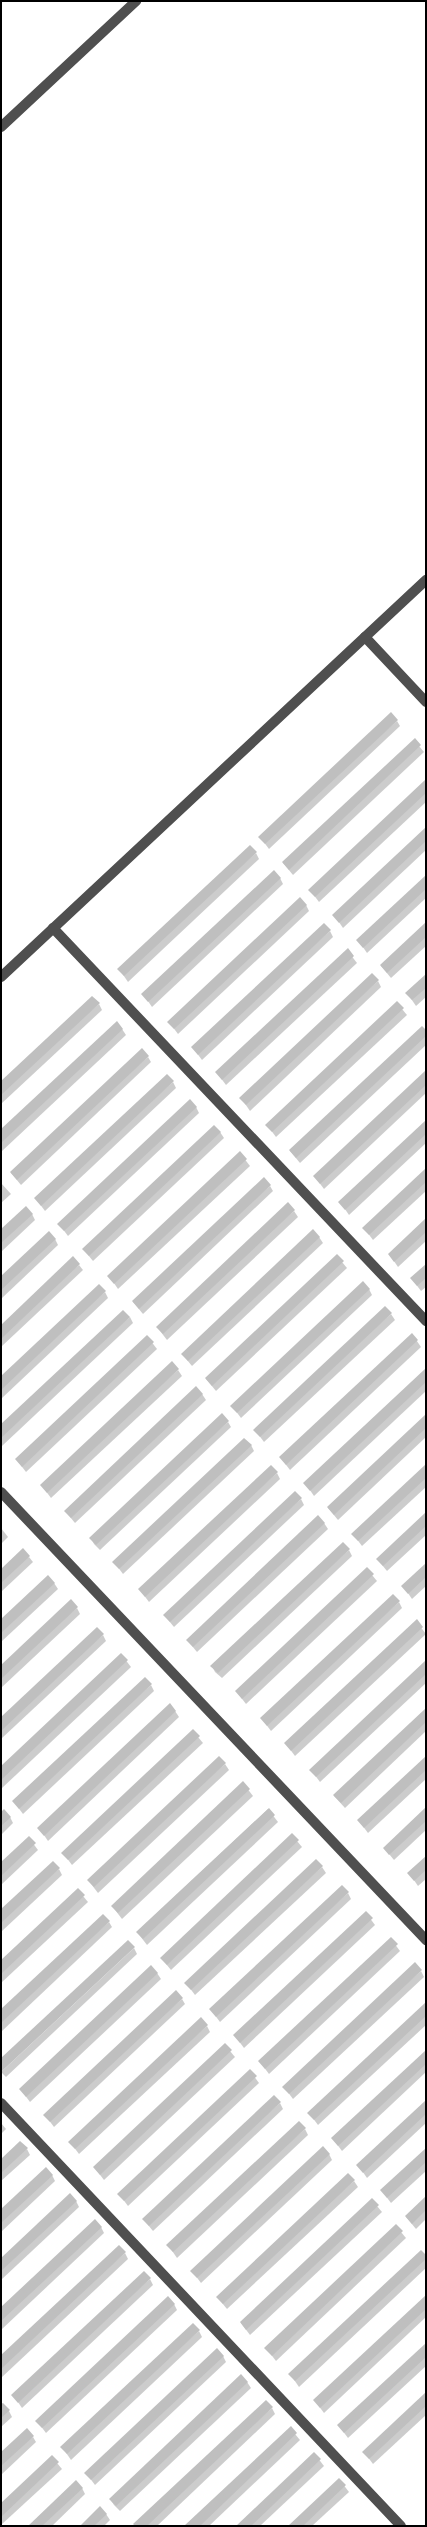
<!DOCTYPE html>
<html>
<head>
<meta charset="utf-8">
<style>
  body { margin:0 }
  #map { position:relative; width:427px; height:2527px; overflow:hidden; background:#fff; font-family:Rubik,sans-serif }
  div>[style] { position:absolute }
  .shadow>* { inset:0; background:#0003 }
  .building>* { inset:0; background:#bfbfbf }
  .service>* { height:10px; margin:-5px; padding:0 5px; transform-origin:5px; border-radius:5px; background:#4f4f4f }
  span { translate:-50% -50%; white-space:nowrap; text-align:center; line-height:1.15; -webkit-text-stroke:4px #fff; paint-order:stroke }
  .frame { position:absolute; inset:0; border:2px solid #000; pointer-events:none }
</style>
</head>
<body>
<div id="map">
  <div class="shadow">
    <i style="clip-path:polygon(397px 721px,400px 726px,269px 849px,260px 837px)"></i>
    <i style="clip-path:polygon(414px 740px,424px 752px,293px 875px,283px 863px)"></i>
    <i style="clip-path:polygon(426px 781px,426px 802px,319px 902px,310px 890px)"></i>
    <i style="clip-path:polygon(426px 829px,426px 850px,343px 928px,334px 915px)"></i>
    <i style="clip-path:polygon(256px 853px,259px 859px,128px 982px,119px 969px)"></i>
    <i style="clip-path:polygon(426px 877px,426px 898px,367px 953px,358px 940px)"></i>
    <i style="clip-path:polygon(280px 878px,283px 884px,152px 1007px,143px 994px)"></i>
    <i style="clip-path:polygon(306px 905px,309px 911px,178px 1034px,169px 1022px)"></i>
    <i style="clip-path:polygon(426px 924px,426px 946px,391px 978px,381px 966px)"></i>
    <i style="clip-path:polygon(330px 931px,333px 937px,202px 1060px,193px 1048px)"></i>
    <i style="clip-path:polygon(347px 950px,357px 963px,226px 1085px,217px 1073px)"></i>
    <i style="clip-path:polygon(426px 976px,426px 997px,416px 1006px,407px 993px)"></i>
    <i style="clip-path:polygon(378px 981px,381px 987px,250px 1111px,241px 1098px)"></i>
    <i style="clip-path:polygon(397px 1003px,407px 1015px,276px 1137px,267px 1125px)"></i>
    <i style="clip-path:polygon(99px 1004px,102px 1010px,1px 1104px,1px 1083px)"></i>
    <i style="clip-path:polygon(122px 1029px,126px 1035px,1px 1152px,1px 1131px)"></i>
    <i style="clip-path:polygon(426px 1032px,426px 1045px,300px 1163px,290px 1151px)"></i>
    <i style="clip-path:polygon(148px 1057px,151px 1062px,21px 1185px,11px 1173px)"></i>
    <i style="clip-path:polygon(426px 1072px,426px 1093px,324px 1189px,315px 1177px)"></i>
    <i style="clip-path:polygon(173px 1082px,176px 1088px,45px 1211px,36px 1199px)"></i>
    <i style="clip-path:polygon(196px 1107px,199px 1113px,68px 1236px,59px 1224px)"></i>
    <i style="clip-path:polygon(426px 1122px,426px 1143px,349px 1215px,340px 1202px)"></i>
    <i style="clip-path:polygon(220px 1132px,224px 1138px,93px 1261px,83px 1249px)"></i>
    <i style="clip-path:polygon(240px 1153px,250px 1166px,118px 1289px,109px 1276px)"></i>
    <i style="clip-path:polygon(426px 1169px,426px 1191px,373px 1240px,364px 1228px)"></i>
    <i style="clip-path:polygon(1px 1183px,11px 1194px,1px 1203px)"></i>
    <i style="clip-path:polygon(270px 1186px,273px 1191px,143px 1314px,133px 1302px)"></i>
    <i style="clip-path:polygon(294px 1211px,298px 1217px,167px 1340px,157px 1327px)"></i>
    <i style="clip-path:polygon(32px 1214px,35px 1220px,1px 1252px,1px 1231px)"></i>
    <i style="clip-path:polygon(426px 1220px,426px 1241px,398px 1267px,389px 1254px)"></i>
    <i style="clip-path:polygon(319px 1237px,323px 1243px,192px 1366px,182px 1354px)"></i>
    <i style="clip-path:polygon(55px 1239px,58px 1245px,1px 1299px,1px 1278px)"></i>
    <i style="clip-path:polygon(337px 1256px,347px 1268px,216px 1391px,206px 1379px)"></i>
    <i style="clip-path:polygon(79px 1265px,83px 1270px,1px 1347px,1px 1326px)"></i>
    <i style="clip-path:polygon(426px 1266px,426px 1287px,421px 1291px,412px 1279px)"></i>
    <i style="clip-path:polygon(369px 1289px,372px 1295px,241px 1418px,232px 1406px)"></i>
    <i style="clip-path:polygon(105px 1292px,108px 1298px,1px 1399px,1px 1377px)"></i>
    <i style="clip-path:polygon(391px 1314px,395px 1320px,264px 1442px,255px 1430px)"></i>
    <i style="clip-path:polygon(130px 1317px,133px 1323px,2px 1446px,1px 1426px)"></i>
    <i style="clip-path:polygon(412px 1334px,421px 1347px,290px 1470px,280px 1457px)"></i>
    <i style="clip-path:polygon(147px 1336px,157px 1349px,26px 1472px,16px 1459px)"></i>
    <i style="clip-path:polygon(178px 1370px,182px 1376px,51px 1498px,42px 1486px)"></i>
    <i style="clip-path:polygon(426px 1370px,426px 1391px,314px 1496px,305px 1483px)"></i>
    <i style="clip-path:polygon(202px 1394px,206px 1400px,75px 1523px,65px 1511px)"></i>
    <i style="clip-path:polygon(426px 1416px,426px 1437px,338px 1520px,328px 1508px)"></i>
    <i style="clip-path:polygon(228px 1422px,231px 1427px,100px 1550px,94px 1544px,91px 1538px)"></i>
    <i style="clip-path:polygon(251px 1445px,254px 1451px,123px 1574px,114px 1562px)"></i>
    <i style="clip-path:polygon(426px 1466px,426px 1487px,362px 1546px,353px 1534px)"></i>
    <i style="clip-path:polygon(277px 1473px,280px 1479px,149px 1602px,140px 1590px)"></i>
    <i style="clip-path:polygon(301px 1499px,304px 1505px,174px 1627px,164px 1615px)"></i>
    <i style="clip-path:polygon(426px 1514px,426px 1535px,387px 1571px,377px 1559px)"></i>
    <i style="clip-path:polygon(324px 1523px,328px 1529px,197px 1652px,187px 1640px)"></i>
    <i style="clip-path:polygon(1px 1528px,8px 1537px,1px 1544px)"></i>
    <i style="clip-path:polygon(349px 1550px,352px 1556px,222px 1678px,215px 1672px,212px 1666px)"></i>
    <i style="clip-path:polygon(29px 1557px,33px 1562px,1px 1592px,1px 1571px)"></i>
    <i style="clip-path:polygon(426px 1564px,426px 1586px,412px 1599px,403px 1586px)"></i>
    <i style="clip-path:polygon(367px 1569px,377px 1581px,246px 1704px,236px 1691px)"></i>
    <i style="clip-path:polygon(54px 1583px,58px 1589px,1px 1642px,1px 1621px)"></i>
    <i style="clip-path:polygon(399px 1602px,402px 1608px,271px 1731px,262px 1719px)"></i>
    <i style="clip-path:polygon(77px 1608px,80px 1614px,1px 1688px,1px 1667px)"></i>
    <i style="clip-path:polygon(416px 1621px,426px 1634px,295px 1756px,286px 1744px)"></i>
    <i style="clip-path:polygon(103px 1635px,106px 1641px,1px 1739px,1px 1718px)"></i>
    <i style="clip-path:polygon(121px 1654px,131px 1667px,1px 1789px,1px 1768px)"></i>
    <i style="clip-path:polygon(426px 1662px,426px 1683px,320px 1782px,311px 1770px)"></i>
    <i style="clip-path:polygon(151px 1685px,154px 1691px,23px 1814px,14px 1802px)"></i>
    <i style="clip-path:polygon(426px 1710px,426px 1731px,345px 1808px,334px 1796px)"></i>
    <i style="clip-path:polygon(175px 1711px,179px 1717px,48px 1841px,39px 1828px)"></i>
    <i style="clip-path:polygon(193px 1731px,203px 1743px,72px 1865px,63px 1853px)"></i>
    <i style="clip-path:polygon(426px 1758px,426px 1779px,368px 1833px,359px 1821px)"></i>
    <i style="clip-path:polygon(225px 1764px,229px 1770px,98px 1893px,88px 1880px)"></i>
    <i style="clip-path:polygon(243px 1783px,253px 1796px,122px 1919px,112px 1906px)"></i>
    <i style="clip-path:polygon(268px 1809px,278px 1822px,147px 1945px,137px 1932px)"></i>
    <i style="clip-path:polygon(426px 1809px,426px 1830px,394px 1860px,384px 1848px)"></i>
    <i style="clip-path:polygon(1px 1813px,10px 1817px,13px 1823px,1px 1835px)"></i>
    <i style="clip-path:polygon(292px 1835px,302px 1847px,171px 1970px,161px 1958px)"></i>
    <i style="clip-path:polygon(29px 1838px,38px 1850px,1px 1885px,1px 1864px)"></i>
    <i style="clip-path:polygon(426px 1858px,426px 1879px,418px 1886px,409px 1873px)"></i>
    <i style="clip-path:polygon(322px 1867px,326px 1873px,195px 1995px,186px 1983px)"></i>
    <i style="clip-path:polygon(59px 1869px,62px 1875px,1px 1932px,1px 1911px)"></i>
    <i style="clip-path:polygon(78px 1890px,88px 1902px,1px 1983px,1px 1962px)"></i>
    <i style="clip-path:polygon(348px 1893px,351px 1899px,220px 2022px,211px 2010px)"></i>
    <i style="clip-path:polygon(366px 1913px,375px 1925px,244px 2048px,235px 2036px)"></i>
    <i style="clip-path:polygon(109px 1922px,112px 1927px,1px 2032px,1px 2011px)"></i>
    <i style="clip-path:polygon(391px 1939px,400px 1951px,269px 2074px,260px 2062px)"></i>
    <i style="clip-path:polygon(134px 1948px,137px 1954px,6px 2077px,1px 2072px)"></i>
    <i style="clip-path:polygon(421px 1971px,424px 1977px,293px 2099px,284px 2087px)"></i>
    <i style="clip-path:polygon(157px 1973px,161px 1979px,30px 2102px,21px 2090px)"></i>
    <i style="clip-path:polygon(182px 1999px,185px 2004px,54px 2127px,45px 2115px)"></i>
    <i style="clip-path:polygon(426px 2003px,426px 2025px,318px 2125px,309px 2113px)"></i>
    <i style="clip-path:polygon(207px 2026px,210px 2032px,79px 2154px,70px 2142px)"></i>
    <i style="clip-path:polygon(225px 2045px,235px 2057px,104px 2180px,94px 2167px)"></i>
    <i style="clip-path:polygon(426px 2051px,426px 2072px,342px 2151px,333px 2139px)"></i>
    <i style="clip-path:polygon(250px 2071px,259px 2083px,128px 2206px,119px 2194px)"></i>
    <i style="clip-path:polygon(426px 2102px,426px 2123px,367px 2178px,358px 2165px)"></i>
    <i style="clip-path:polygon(280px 2103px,283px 2109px,153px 2231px,143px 2219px)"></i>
    <i style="clip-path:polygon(1px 2123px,6px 2129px,1px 2134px)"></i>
    <i style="clip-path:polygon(305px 2129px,308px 2135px,177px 2258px,168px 2245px)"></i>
    <i style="clip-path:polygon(27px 2149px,30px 2155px,1px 2181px,1px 2160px)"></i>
    <i style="clip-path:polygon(426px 2150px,426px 2171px,391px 2203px,382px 2191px)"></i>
    <i style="clip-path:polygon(329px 2154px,332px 2160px,201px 2283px,192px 2271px)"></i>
    <i style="clip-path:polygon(52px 2175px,55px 2181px,1px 2232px,1px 2211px)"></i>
    <i style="clip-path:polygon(354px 2181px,358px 2187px,227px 2309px,217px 2297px)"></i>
    <i style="clip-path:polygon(426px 2198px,426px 2219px,416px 2229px,406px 2217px)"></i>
    <i style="clip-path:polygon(372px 2200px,382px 2212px,250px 2335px,241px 2323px)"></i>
    <i style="clip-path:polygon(76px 2201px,79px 2207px,1px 2280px,1px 2259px)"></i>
    <i style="clip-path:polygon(396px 2226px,406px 2238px,276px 2361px,266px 2348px)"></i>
    <i style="clip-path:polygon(101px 2227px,104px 2233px,1px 2330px,1px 2309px)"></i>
    <i style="clip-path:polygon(125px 2253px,128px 2259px,1px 2378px,1px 2357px)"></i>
    <i style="clip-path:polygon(426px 2256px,426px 2268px,299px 2387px,290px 2374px)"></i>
    <i style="clip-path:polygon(150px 2279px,153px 2285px,22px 2408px,13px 2395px)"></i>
    <i style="clip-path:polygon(426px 2296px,426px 2317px,324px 2413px,315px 2401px)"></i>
    <i style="clip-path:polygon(174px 2304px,177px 2310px,46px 2433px,37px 2421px)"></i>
    <i style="clip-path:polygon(199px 2331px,202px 2337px,71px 2460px,62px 2447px)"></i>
    <i style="clip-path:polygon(426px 2344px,426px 2366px,348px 2438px,339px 2426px)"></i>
    <i style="clip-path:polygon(223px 2356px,226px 2362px,95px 2485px,86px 2473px)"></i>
    <i style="clip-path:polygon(247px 2382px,251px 2388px,120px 2511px,114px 2505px,110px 2499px)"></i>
    <i style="clip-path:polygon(426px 2394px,426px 2415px,373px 2464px,364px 2452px)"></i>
    <i style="clip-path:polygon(1px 2406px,9px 2411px,12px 2417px,1px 2427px)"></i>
    <i style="clip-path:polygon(272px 2408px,275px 2414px,157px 2526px,136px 2526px)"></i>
    <i style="clip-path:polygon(290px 2428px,300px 2440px,209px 2526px,186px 2526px)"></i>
    <i style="clip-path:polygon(33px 2437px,36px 2442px,1px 2475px,1px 2454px)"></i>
    <i style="clip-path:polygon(314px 2453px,324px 2466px,260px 2526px,238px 2526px)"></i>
    <i style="clip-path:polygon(52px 2457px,62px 2469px,1px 2525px,1px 2504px)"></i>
    <i style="clip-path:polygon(339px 2479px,349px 2492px,312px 2526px,290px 2526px)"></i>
    <i style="clip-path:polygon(82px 2488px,85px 2494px,52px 2526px,29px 2526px)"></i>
    <i style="clip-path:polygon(106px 2514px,110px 2520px,104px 2526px,81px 2526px)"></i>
  </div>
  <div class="building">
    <i style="clip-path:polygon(391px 712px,398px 720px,265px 844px,258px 837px)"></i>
    <i style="clip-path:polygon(415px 738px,421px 745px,289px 870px,282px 862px)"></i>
    <i style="clip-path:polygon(426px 779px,426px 793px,315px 897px,308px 890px)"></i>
    <i style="clip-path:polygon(426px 827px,426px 841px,339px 923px,332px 915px)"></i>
    <i style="clip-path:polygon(250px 845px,257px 852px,124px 976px,117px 969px)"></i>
    <i style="clip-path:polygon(274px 870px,281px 878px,148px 1002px,141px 994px)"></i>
    <i style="clip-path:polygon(426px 875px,426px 889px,363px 948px,356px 940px)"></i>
    <i style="clip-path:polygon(300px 897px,307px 905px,174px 1029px,167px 1022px)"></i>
    <i style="clip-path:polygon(426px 922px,426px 937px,387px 973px,380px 965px)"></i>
    <i style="clip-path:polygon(324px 923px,331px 930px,198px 1055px,191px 1047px)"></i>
    <i style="clip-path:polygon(348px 948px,354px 956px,222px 1080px,215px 1072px)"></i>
    <i style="clip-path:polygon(372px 973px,379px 980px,246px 1105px,239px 1098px)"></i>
    <i style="clip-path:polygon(426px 974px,426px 988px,412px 1000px,405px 993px)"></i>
    <i style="clip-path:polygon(92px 996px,100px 1003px,1px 1095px,1px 1081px)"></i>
    <i style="clip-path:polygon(397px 1001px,404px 1008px,272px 1132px,265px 1125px)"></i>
    <i style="clip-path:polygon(117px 1021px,123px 1029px,1px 1143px,1px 1129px)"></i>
    <i style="clip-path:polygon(422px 1026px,426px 1030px,426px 1036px,296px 1158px,289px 1150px)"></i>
    <i style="clip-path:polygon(142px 1048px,149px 1056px,17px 1180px,10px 1172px)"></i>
    <i style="clip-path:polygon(426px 1070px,426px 1085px,320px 1184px,313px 1176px)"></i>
    <i style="clip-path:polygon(167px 1074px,174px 1081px,41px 1206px,34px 1198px)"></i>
    <i style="clip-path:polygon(190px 1099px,197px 1107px,64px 1231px,57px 1224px)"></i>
    <i style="clip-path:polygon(426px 1120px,426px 1134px,345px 1210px,338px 1202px)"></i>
    <i style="clip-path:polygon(214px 1125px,221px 1132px,89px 1256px,82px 1249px)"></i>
    <i style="clip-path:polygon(240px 1151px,247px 1159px,114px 1284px,107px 1276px)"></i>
    <i style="clip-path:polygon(426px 1168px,426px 1182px,369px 1235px,362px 1228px)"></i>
    <i style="clip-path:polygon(264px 1177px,271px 1185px,139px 1309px,132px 1301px)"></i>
    <i style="clip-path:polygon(288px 1202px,295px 1210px,163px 1334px,156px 1327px)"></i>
    <i style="clip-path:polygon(26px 1206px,33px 1214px,1px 1243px,1px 1229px)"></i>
    <i style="clip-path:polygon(426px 1218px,426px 1232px,394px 1262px,388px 1254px)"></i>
    <i style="clip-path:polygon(313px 1229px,320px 1237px,188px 1361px,181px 1354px)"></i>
    <i style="clip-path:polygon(49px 1231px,56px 1239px,1px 1290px,1px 1276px)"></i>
    <i style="clip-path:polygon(337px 1254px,344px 1261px,212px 1386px,205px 1378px)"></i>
    <i style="clip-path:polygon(73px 1256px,80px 1264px,1px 1339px,1px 1325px)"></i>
    <i style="clip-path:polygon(426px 1264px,426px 1278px,417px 1286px,410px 1278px)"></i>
    <i style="clip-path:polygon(363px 1281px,370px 1289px,237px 1413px,230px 1406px)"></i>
    <i style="clip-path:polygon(99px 1284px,106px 1291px,1px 1390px,1px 1376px)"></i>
    <i style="clip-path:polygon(385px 1306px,392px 1313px,260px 1437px,253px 1430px)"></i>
    <i style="clip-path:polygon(123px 1310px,130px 1317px,1px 1438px,1px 1424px)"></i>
    <i style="clip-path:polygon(412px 1333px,418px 1340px,286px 1465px,279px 1457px)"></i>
    <i style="clip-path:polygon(147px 1335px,154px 1342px,22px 1467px,15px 1459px)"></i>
    <i style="clip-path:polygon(172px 1361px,179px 1369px,47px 1493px,40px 1485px)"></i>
    <i style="clip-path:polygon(426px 1368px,426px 1382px,310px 1491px,303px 1483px)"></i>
    <i style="clip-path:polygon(196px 1386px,203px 1394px,71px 1518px,64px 1511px)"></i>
    <i style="clip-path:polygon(222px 1413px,229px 1421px,96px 1545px,89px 1538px)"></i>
    <i style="clip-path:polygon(426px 1414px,426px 1428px,334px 1515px,327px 1507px)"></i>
    <i style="clip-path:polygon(244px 1438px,252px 1445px,119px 1569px,112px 1562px)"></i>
    <i style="clip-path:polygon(426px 1464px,426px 1478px,358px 1541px,351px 1534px)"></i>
    <i style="clip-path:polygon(271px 1465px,278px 1472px,145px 1597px,138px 1589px)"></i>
    <i style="clip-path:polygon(295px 1491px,302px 1498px,170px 1622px,163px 1615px)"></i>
    <i style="clip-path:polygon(426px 1512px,426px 1526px,383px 1566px,376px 1559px)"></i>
    <i style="clip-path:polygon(318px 1515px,325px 1523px,193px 1647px,186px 1640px)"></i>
    <i style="clip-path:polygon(343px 1542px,350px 1549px,218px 1673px,210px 1666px)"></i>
    <i style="clip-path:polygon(23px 1548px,30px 1556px,1px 1583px,1px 1569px)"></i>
    <i style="clip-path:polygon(426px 1563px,426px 1577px,408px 1594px,401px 1586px)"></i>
    <i style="clip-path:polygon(367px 1567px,374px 1574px,242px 1699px,235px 1691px)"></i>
    <i style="clip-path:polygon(48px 1575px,55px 1583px,1px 1633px,1px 1619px)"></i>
    <i style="clip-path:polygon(393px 1594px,400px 1601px,267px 1726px,260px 1718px)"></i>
    <i style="clip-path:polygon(71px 1599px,78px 1607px,1px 1679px,1px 1665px)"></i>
    <i style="clip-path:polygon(417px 1619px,423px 1627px,291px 1751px,284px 1743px)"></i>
    <i style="clip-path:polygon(97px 1627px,104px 1634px,1px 1731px,1px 1717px)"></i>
    <i style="clip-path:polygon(121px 1653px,128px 1660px,1px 1780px,1px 1766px)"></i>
    <i style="clip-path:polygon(426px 1660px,426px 1674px,316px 1777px,309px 1770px)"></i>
    <i style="clip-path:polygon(145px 1677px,152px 1684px,19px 1809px,12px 1801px)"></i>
    <i style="clip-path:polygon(170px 1703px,176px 1711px,44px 1836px,37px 1828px)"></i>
    <i style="clip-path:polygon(426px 1708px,426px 1722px,341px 1803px,333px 1795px)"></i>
    <i style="clip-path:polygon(193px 1729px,200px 1736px,68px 1860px,61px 1853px)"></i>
    <i style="clip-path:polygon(219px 1756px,226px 1763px,94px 1887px,87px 1880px)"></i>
    <i style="clip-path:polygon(426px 1756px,426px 1770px,364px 1828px,357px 1820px)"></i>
    <i style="clip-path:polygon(243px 1781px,250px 1789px,118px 1913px,111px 1906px)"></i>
    <i style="clip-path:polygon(426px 1807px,426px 1821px,389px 1855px,383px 1848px)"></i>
    <i style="clip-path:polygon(269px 1808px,275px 1815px,143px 1939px,136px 1932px)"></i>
    <i style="clip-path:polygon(4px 1809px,11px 1817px,1px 1826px,1px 1812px)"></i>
    <i style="clip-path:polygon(292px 1833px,299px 1840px,167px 1965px,160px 1958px)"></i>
    <i style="clip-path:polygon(29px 1836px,36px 1843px,1px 1876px,1px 1862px)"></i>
    <i style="clip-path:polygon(426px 1856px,426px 1870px,414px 1881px,407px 1873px)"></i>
    <i style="clip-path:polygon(316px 1859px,323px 1866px,191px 1990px,184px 1983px)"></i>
    <i style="clip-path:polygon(53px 1861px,60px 1868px,1px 1923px,1px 1909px)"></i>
    <i style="clip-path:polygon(342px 1885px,349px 1892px,216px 2017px,209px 2009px)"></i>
    <i style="clip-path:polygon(78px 1888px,85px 1895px,1px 1974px,1px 1960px)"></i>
    <i style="clip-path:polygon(366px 1911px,373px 1918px,240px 2043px,233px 2035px)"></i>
    <i style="clip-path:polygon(103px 1914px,110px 1921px,1px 2023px,1px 2009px)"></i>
    <i style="clip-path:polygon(391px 1937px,398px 1944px,265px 2069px,258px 2061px)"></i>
    <i style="clip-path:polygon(128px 1940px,135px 1947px,1px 2072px,1px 2058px)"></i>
    <i style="clip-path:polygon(415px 1962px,422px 1970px,289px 2094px,282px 2087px)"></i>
    <i style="clip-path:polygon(151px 1965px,158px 1973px,26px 2097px,19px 2089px)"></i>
    <i style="clip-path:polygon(176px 1990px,183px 1998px,50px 2122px,43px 2115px)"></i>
    <i style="clip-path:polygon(426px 2002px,426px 2016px,314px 2120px,307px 2113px)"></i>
    <i style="clip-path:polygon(201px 2017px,208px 2025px,75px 2149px,68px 2142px)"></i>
    <i style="clip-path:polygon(225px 2043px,232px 2050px,100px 2175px,93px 2167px)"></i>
    <i style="clip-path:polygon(426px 2050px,426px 2064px,338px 2146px,331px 2138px)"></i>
    <i style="clip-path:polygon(250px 2069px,257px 2076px,124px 2201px,117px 2194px)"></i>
    <i style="clip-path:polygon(274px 2095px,281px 2102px,149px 2226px,142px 2219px)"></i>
    <i style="clip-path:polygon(426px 2100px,426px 2114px,363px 2173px,356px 2165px)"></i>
    <i style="clip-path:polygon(299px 2121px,306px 2128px,173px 2252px,166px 2245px)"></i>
    <i style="clip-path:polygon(20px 2141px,28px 2148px,1px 2173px,1px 2159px)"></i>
    <i style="clip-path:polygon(323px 2146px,330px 2154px,197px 2278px,190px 2271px)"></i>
    <i style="clip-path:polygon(426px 2148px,426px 2162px,387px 2198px,380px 2190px)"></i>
    <i style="clip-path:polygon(46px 2167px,53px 2175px,1px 2223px,1px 2209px)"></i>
    <i style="clip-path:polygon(348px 2173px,355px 2180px,223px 2304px,216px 2297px)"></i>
    <i style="clip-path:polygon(70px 2193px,77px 2201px,1px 2271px,1px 2258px)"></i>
    <i style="clip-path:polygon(426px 2196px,426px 2210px,412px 2224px,405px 2216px)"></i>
    <i style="clip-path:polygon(372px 2198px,379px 2205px,246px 2330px,240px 2322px)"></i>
    <i style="clip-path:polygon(95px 2219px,102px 2227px,1px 2321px,1px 2307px)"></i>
    <i style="clip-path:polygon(396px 2224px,403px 2231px,272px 2356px,264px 2348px)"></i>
    <i style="clip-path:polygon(119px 2245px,126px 2252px,1px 2369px,1px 2355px)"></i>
    <i style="clip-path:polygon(421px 2250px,426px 2255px,426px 2259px,295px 2381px,288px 2374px)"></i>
    <i style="clip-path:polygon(144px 2271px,151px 2278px,18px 2403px,11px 2395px)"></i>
    <i style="clip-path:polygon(426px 2295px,426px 2309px,320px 2408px,313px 2400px)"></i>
    <i style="clip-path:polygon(168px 2296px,175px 2304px,42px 2428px,35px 2421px)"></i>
    <i style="clip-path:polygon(193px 2323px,200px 2330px,67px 2454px,60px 2447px)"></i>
    <i style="clip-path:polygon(426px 2343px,426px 2357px,344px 2433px,337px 2425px)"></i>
    <i style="clip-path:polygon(217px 2348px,224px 2356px,91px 2480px,84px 2473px)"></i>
    <i style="clip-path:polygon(241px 2374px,248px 2382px,116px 2506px,109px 2499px)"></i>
    <i style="clip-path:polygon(426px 2392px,426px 2406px,369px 2459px,362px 2452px)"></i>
    <i style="clip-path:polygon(266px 2400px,273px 2407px,147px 2526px,135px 2526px,133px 2524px)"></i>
    <i style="clip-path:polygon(3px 2403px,10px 2410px,1px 2418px,1px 2404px)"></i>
    <i style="clip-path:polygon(291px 2426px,297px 2433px,200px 2526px,184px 2526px)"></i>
    <i style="clip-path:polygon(27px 2428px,34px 2436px,1px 2466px,1px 2452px)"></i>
    <i style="clip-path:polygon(314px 2452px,321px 2459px,251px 2526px,236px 2526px)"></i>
    <i style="clip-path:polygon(52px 2455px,59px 2462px,1px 2517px,1px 2503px)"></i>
    <i style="clip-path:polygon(339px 2478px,346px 2485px,303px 2526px,288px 2526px)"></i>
    <i style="clip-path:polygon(76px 2480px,83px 2488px,42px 2526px,28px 2526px)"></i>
    <i style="clip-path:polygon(100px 2506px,107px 2514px,94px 2526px,80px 2526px)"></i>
  </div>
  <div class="service">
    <i style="left:1px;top:127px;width:185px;rotate:-43deg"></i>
    <i style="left:365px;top:637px;width:89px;rotate:46.8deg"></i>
    <i style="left:53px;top:928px;width:542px;rotate:46.5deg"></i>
    <i style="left:1px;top:977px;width:582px;rotate:-43.05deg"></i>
    <i style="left:1px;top:1492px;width:618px;rotate:46.51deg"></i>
    <i style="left:1px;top:2103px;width:582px;rotate:46.6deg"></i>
  </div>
  <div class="frame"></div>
</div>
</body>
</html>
